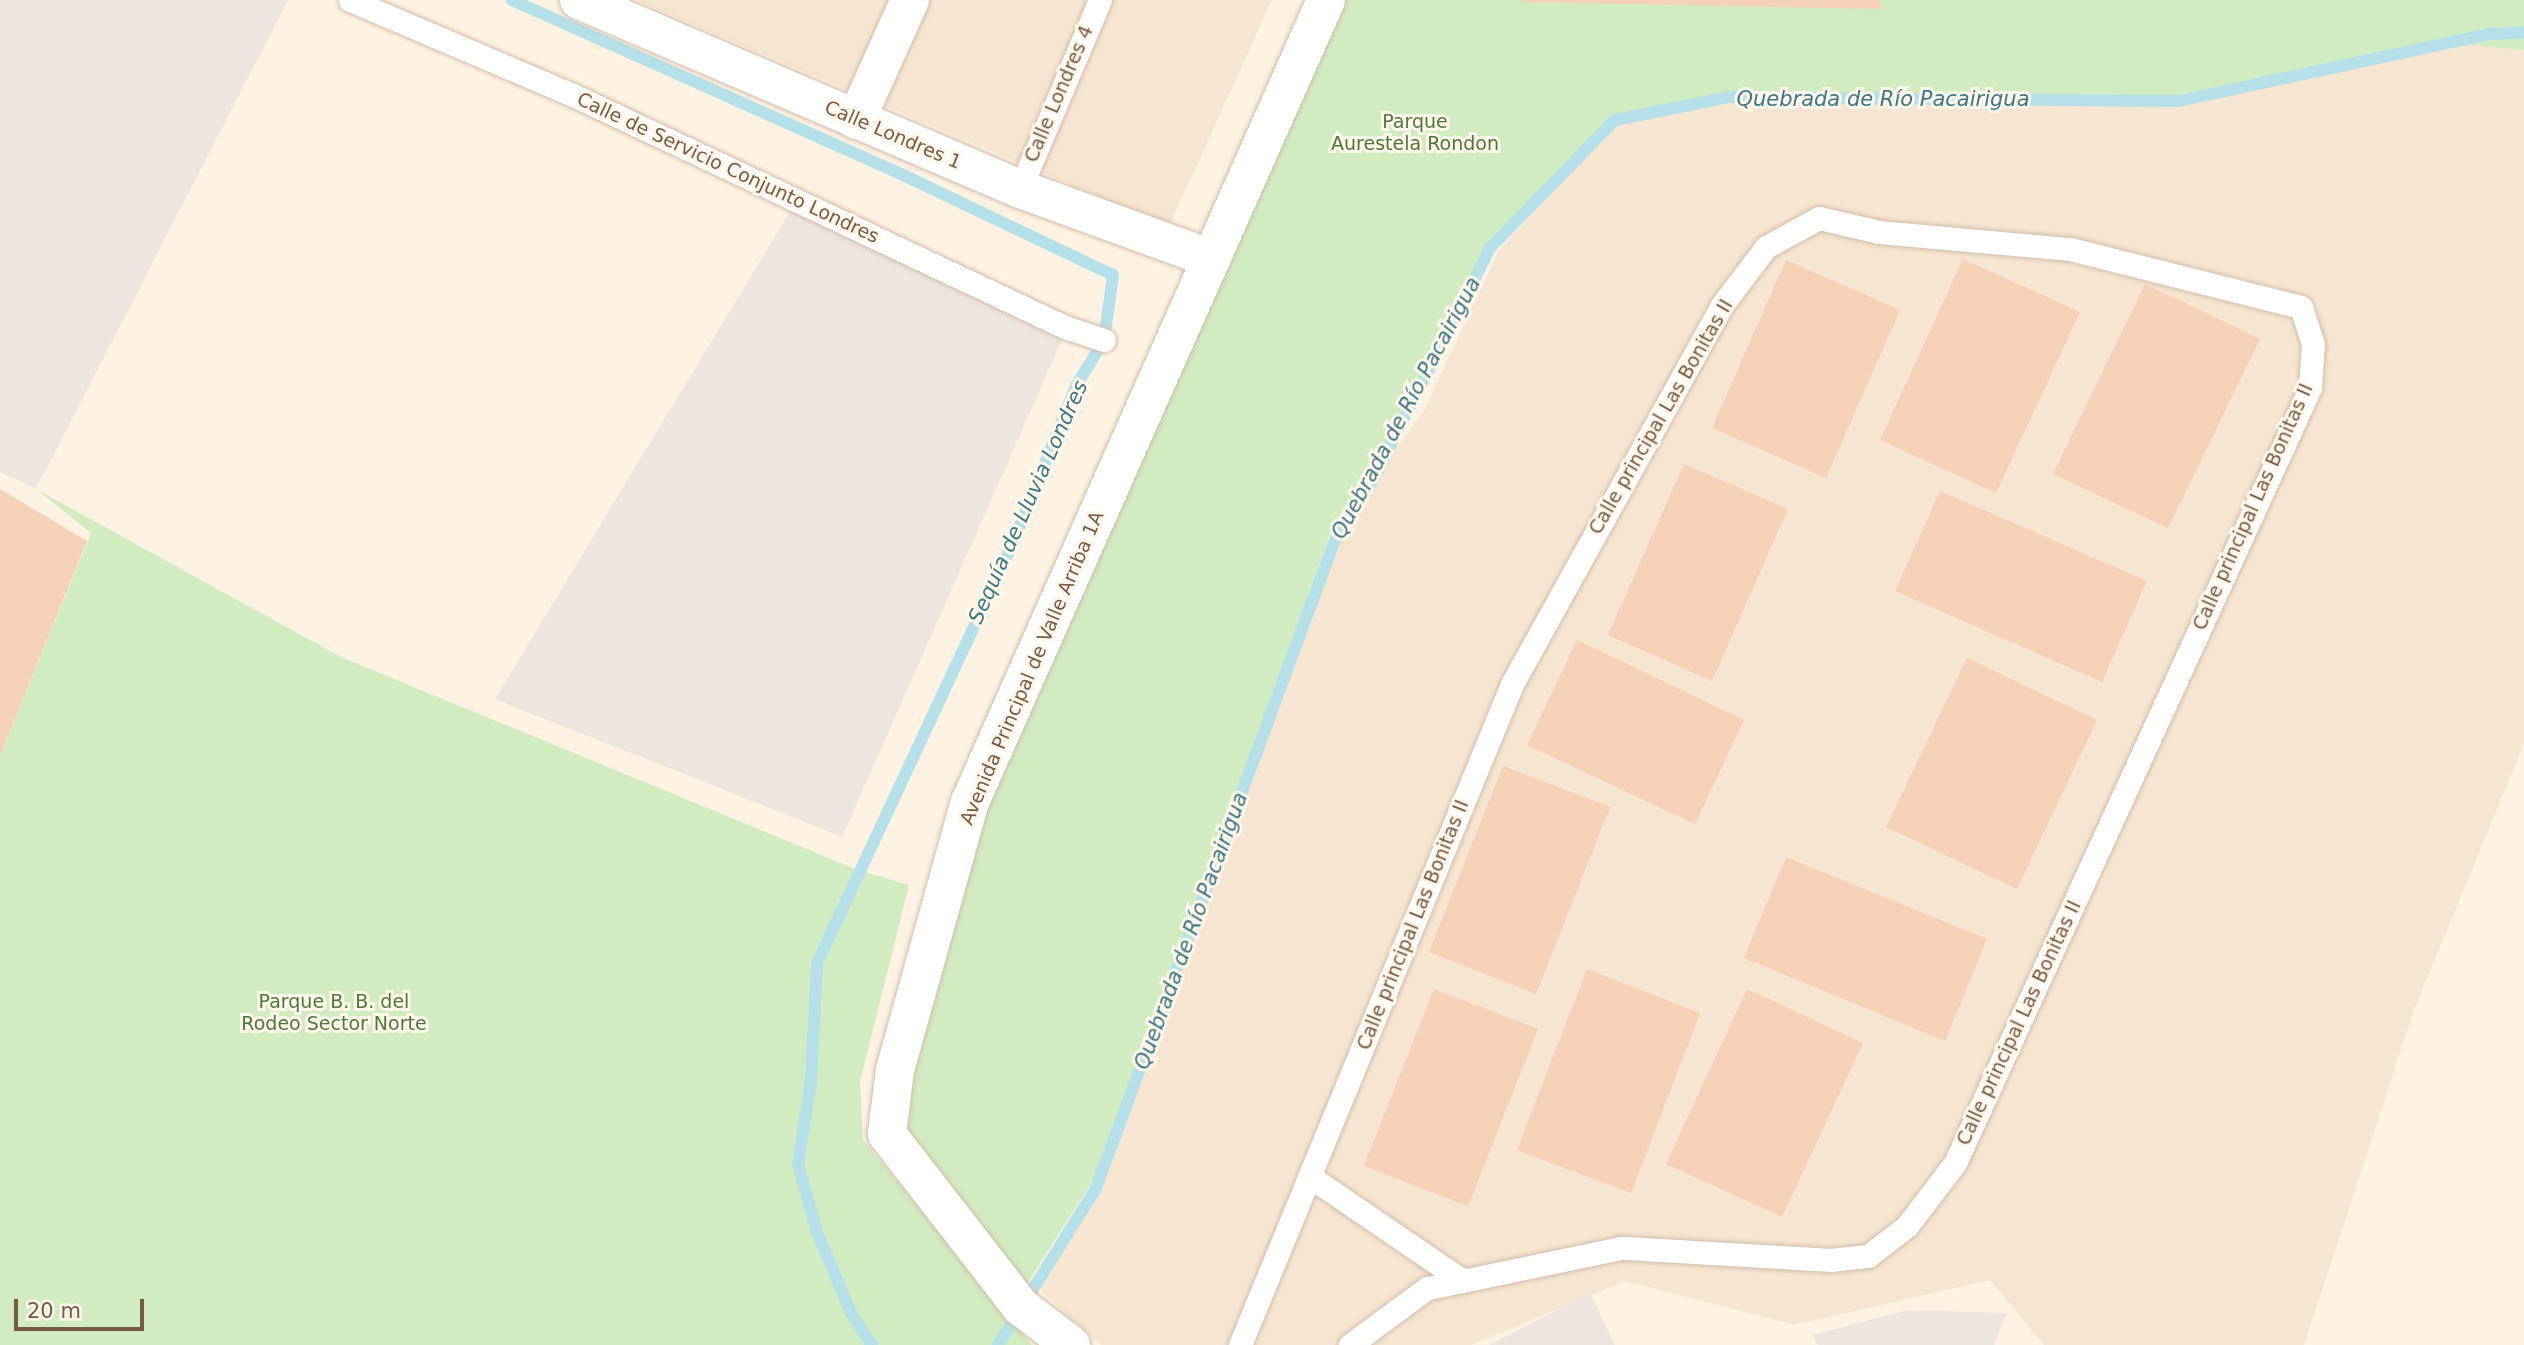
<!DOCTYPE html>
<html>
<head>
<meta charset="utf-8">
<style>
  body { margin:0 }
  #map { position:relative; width:2524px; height:1345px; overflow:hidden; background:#fef3e2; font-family:"DejaVu Sans",sans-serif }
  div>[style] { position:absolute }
  .residential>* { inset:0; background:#f6e5d0 }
  .industrial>* { inset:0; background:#ede5de }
  .green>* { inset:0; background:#d1ecc0 }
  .stream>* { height:12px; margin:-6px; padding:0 6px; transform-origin:6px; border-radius:6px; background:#b5e0e9 }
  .building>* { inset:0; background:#f5d1b8 }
  .roads { filter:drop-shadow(0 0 2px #d2bdab) drop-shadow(0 0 2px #d2bdab) }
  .service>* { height:23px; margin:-11.5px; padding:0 11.5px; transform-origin:11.5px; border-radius:11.5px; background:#fff }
  .minor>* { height:38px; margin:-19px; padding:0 19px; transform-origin:19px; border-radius:19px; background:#fff }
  span { translate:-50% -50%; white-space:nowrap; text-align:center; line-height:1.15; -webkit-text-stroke:6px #fff7ea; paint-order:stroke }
  .street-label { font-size:19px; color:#775947 }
  .park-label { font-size:19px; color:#4c783c }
  .water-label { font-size:21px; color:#3c7885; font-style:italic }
  .scale { position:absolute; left:14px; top:1299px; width:130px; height:32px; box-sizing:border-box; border:4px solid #775947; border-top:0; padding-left:9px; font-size:21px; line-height:24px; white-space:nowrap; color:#775947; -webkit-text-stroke:5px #fff7ea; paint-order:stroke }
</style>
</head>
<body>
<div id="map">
  <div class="residential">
    <i style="clip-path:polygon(636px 0,1272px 0,1169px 226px)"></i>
    <i style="clip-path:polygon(2490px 34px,2524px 38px,2524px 744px,2415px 1007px,2304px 1345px,2044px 1345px,1990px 1280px,1794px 1325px,1625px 1281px,1471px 1345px,1101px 1345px,1034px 1284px,1092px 1195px,1108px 1156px,1340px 526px,1425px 409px,1498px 252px,1615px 120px,1729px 97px,2161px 101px)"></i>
  </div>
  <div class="industrial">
    <i style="clip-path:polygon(0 0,288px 0,36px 489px,0 472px)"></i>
    <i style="clip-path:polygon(791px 210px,1062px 340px,842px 837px,495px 699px)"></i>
    <i style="clip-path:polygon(1590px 1293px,1615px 1345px,1489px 1345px)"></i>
    <i style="clip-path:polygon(1908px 1310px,2007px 1313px,1994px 1345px,1818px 1345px,1812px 1335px)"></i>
  </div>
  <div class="green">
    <i style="clip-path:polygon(1332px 0,2524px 0,2524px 50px,2450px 43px,2179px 101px,1870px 98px,1728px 92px,1612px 118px,1486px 246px,1371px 475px,1332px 528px,1188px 934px,1092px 1182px,1021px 1293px,895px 1131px,900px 1081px,1013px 722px)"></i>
    <i style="clip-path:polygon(36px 489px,341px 657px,858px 870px,909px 885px,860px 1082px,863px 1140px,1032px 1345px,0 1345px,0 756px,91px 533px)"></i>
  </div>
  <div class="stream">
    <i style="left:512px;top:0;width:426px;rotate:24.1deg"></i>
    <i style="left:901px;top:174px;width:235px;rotate:25.5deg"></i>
    <i style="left:1113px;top:275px;width:66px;rotate:97.9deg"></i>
    <i style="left:1104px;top:340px;width:54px;rotate:121.3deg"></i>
    <i style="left:1076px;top:386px;width:169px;rotate:111.9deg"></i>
    <i style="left:1013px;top:543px;width:464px;rotate:115deg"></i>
    <i style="left:817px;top:964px;width:117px;rotate:92.9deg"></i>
    <i style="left:811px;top:1081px;width:84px;rotate:98.9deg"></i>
    <i style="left:798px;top:1164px;width:71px;rotate:74.4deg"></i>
    <i style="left:817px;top:1232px;width:88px;rotate:67.2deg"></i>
    <i style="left:851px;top:1313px;width:38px;rotate:57deg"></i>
    <i style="left:998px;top:1345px;width:185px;rotate:-58deg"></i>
    <i style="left:1096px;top:1188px;width:706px;rotate:-69.77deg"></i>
    <i style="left:1340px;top:526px;width:21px;rotate:-45deg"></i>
    <i style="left:1355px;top:511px;width:47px;rotate:-60.7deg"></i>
    <i style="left:1378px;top:470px;width:249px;rotate:-63.2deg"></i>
    <i style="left:1490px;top:248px;width:179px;rotate:-45.7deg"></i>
    <i style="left:1615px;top:120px;width:116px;rotate:-11.4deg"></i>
    <i style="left:1729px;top:97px;width:450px;rotate:0.5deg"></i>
    <i style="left:2179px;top:101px;width:318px;rotate:-12.2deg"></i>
    <i style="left:2490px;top:34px;width:34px;rotate:-2deg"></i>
  </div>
  <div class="building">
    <i style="clip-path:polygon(1521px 0,1879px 0,1883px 9px,1521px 2px)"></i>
    <i style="clip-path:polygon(1963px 259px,2080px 312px,1996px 493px,1880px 440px)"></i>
    <i style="clip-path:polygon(1786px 260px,1900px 310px,1826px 478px,1712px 428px)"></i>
    <i style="clip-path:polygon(2145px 284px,2260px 339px,2168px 528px,2053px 474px)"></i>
    <i style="clip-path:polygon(1684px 464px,1788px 509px,1712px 681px,1608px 635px)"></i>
    <i style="clip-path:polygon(0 489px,87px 541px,0 756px)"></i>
    <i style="clip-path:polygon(1940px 491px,2147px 581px,2102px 682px,1895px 591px)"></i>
    <i style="clip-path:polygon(1577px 640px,1744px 720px,1695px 824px,1527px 745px)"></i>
    <i style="clip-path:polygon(1967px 658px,2097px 720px,2017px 889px,1886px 827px)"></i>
    <i style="clip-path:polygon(1503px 766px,1610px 807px,1536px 994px,1429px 952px)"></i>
    <i style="clip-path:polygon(1786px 857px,1987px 939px,1945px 1041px,1744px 958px)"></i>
    <i style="clip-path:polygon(1587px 969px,1700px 1013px,1631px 1193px,1517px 1150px)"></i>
    <i style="clip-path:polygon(1434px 989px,1538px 1029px,1468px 1206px,1364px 1166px)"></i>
    <i style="clip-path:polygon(1747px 989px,1863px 1043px,1782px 1217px,1666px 1164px)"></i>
  </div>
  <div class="roads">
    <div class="service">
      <i style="left:350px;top:0;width:242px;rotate:23.1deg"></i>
      <i style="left:573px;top:95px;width:544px;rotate:25.25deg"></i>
      <i style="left:1065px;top:327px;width:41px;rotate:18.4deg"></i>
      <i style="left:1020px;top:189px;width:205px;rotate:-67.1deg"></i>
      <i style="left:1309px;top:1176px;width:186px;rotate:34.3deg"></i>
      <i style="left:1240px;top:1345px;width:715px;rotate:-67.63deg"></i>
      <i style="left:1512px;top:684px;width:433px;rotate:-61deg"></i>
      <i style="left:1722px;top:305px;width:73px;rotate:-52.8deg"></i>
      <i style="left:1766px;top:247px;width:60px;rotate:-28.7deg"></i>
      <i style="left:1819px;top:218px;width:62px;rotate:13.1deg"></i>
      <i style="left:1879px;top:232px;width:192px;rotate:5.1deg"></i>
      <i style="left:2070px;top:249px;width:238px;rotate:14.1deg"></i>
      <i style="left:2301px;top:307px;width:39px;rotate:72deg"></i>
      <i style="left:2313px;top:344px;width:44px;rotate:93.9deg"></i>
      <i style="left:2310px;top:388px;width:852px;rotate:114.61deg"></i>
      <i style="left:1955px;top:1163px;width:79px;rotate:127.3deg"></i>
      <i style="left:1907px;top:1226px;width:49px;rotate:142.4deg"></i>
      <i style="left:1868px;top:1256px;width:36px;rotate:174deg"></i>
      <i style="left:1832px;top:1260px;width:211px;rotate:-176.7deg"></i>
      <i style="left:1621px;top:1248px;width:198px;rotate:168.3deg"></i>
      <i style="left:1427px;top:1288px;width:96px;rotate:143.5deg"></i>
    </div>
    <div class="minor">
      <i style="left:579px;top:0;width:480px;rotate:23.2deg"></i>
      <i style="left:1020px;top:189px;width:204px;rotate:20deg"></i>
      <i style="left:856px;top:120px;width:132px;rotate:-65.8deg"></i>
      <i style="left:1071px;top:1345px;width:63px;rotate:-142.8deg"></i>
      <i style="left:1021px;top:1307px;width:219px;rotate:-127.8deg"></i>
      <i style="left:887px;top:1134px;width:64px;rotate:-82.9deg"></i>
      <i style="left:895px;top:1070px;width:278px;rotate:-74.4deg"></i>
      <i style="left:970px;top:802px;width:877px;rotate:-66.06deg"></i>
    </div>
  </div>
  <div class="street-label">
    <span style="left:1059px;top:94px;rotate:-67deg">Calle Londres 4</span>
    <span style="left:893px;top:135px;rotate:23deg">Calle Londres 1</span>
    <span style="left:728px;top:168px;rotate:25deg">Calle de Servicio Conjunto Londres</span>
    <span style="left:1661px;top:417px;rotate:-60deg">Calle principal Las Bonitas II</span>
    <span style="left:2253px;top:507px;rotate:-66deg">Calle principal Las Bonitas II</span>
    <span style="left:1032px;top:668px;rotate:-67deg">Avenida Principal de Valle Arriba 1A</span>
    <span style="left:1413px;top:925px;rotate:-68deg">Calle principal Las Bonitas II</span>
    <span style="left:2019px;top:1023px;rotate:-65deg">Calle principal Las Bonitas II</span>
  </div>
  <div class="park-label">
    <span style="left:1415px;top:133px">Parque<br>Aurestela Rondon</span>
    <span style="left:334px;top:1013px">Parque B. B. del<br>Rodeo Sector Norte</span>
  </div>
  <div class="water-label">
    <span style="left:1883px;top:99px">Quebrada de Río Pacairigua</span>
    <span style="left:1406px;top:408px;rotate:-62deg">Quebrada de Río Pacairigua</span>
    <span style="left:1028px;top:502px;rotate:-66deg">Sequía de Lluvia Londres</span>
    <span style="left:1191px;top:931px;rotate:-70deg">Quebrada de Río Pacairigua</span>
  </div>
  <div class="scale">20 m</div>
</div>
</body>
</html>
